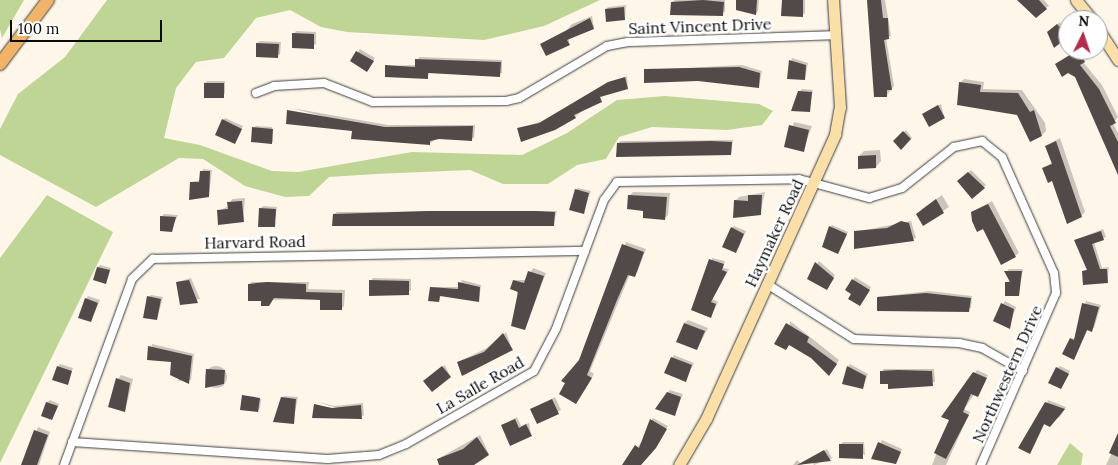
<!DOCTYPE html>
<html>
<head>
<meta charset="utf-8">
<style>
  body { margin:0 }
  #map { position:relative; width:1118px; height:465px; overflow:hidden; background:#fef6e9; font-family:Lora,serif }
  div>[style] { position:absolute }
  .forest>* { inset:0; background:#bfd596 }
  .shadow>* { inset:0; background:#0003 }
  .round { border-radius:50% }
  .building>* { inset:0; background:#524a48 }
  .roads { filter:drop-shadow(0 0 1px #3d3d3d) drop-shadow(0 0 1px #3d3d3d) }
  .street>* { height:8px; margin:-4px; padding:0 4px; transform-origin:4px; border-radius:4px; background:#fff }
  .secondary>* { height:11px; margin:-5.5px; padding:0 5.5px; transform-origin:5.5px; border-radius:5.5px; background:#fae0a8 }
  .primary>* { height:12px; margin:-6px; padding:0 6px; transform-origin:6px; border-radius:6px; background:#f0b367 }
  span { translate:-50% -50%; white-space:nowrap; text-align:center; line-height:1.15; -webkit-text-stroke:5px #fff; paint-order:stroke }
  .street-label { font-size:16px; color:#0a0a0a }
  .north { position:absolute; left:1058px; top:10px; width:50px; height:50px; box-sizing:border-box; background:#fff; border:1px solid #9d9d9d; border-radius:50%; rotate:4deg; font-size:14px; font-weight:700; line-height:20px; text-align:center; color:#0a0a0a }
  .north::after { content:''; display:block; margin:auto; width:18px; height:22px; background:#b12c4d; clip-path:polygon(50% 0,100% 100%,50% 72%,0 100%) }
  .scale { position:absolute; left:10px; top:20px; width:152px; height:22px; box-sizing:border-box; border:2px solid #0a0a0a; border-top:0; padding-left:6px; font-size:15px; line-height:18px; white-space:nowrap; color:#0a0a0a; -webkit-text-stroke:4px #fff; paint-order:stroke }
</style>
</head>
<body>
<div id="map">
  <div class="forest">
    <i style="clip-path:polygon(0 0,24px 0,2px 38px,0 29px)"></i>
    <i style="clip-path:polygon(107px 0,600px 0,544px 26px,484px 40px,347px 32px,321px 27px,290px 10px,256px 18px,224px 58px,196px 62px,176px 88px,164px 138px,200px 145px,272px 171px,298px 172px,412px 152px,522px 155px,567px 133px,617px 100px,665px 96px,759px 104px,773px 111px,762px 125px,727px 130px,652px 127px,619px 137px,606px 159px,577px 165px,548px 184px,503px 184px,470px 170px,376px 174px,329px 177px,309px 196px,285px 197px,245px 186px,203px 159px,179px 158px,96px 207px,0 155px,0 129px,18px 94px,65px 57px)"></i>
    <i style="clip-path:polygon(47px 195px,113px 232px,0 463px,0 258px)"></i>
    <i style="clip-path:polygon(1070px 443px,1083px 454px,1081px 465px,1057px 465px)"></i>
  </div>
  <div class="shadow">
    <i style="clip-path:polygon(675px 0,725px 0,725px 12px,672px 2px)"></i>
    <i style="clip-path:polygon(738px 0,759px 0,758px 11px,756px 14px)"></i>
    <i style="clip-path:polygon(783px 0,805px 0,805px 13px,802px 15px)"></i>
    <i style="clip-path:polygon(872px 0,885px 0,891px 36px,886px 38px,894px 86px,887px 95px)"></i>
    <i style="clip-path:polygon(1023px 0,1044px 0,1049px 6px,1046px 8px)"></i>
    <i style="clip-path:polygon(626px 5px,625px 19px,606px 9px,608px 7px)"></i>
    <i style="clip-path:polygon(592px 16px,594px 28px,569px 37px,569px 44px,546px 55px,572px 24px)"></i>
    <i style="clip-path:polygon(1060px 22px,1068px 35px,1055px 46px,1051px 29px)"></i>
    <i style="clip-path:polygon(296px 31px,316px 32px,316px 45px,294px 34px)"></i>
    <i style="clip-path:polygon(260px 41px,281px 42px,280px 55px,257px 43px)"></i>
    <i style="clip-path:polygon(360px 49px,375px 58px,369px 68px,351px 61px)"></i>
    <i style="clip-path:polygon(1078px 50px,1087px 58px,1083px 62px,1102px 85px,1118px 117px,1113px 123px,1118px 133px,1118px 172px,1076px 76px,1056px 64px)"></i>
    <i style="clip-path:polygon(419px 57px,502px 60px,502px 73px,430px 72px,427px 78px,386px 66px,416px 65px)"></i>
    <i style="clip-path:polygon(792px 58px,808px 63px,805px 79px,788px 77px)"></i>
    <i style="clip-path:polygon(742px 65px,762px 71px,759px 86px,646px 70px)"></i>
    <i style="clip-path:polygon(627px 76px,628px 88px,602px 95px,575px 117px,518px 129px,543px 121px)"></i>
    <i style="clip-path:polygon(964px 79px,984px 82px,983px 89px,1022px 90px,1045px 123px,1046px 131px,1042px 135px,1018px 114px,960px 83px)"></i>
    <i style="clip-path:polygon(207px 81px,225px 81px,225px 94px,205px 83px)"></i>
    <i style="clip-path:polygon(802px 89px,813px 90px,809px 111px,799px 92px)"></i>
    <i style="clip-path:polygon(941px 104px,944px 117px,926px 112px)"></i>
    <i style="clip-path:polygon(291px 108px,388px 125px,475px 125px,474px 138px,438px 138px,429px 144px)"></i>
    <i style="clip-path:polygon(225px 118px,243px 126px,235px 142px,223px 120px)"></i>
    <i style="clip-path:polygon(794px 122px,812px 126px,803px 151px,785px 146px)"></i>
    <i style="clip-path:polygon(256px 126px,272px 127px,273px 142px,253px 128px)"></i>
    <i style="clip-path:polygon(906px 130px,912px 138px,901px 148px,894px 141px)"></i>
    <i style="clip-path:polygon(1060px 138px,1085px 212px,1081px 216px,1043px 168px,1053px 162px,1046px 146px)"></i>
    <i style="clip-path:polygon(733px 140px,731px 154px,618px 144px,620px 141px)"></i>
    <i style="clip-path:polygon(880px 150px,881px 161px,876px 167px,859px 156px,864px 151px)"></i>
    <i style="clip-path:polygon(203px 169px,212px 170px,209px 196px,191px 182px,201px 180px)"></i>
    <i style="clip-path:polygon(971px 170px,986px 185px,972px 198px,959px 181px)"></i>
    <i style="clip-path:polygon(578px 188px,591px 191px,583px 212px,576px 190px)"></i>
    <i style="clip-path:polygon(633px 192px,670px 193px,668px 215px,664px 219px,645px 210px,629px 196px)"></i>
    <i style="clip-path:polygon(765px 192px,760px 214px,735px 201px,739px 197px)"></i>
    <i style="clip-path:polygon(942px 195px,949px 207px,924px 224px,922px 209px)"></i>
    <i style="clip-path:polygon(245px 198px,243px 221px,218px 211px,229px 206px,232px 199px)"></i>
    <i style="clip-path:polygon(992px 201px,1019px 253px,1015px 256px,972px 212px)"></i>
    <i style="clip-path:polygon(263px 206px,277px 207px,274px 226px,260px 209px)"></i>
    <i style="clip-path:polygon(557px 211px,553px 225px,334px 214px,337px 212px)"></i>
    <i style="clip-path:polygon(164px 214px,178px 215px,171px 230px,161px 217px)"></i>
    <i style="clip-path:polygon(911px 221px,916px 238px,905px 242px,904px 238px,855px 232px)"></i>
    <i style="clip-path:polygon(832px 225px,848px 232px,838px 253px,830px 227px)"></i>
    <i style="clip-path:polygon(734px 226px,746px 231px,738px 249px,732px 228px)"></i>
    <i style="clip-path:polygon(1103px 229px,1106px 237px,1094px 242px,1102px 268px,1109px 267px,1107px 282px,1084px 271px,1088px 269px,1075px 240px)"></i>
    <i style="clip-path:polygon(626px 242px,646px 249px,637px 273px,630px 274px,590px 371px,594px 374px,576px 403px,580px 361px)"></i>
    <i style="clip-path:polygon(712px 258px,725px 261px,723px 268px,729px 269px,712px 299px,718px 302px,711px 316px)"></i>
    <i style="clip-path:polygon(819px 261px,835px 275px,827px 288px,808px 278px)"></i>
    <i style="clip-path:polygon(100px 265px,111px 268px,106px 282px,98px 267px)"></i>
    <i style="clip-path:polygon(533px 268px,546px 273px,525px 329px,514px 280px,526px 280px)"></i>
    <i style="clip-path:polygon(1008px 269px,1023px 269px,1018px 295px,1006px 283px,1010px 280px)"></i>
    <i style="clip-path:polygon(855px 277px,871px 287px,862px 302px,846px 290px)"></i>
    <i style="clip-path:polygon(191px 278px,200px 299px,181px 304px,177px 282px)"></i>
    <i style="clip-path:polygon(373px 278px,411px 279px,411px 291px,371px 281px)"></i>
    <i style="clip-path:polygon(462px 280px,481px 285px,479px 301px,441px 295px,439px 301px,431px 287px,459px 287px)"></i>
    <i style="clip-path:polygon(252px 282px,309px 282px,308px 289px,345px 290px,344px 306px,341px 309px,322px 299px,262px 300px,249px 285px)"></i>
    <i style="clip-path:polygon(929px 291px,972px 296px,971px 308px,878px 297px)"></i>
    <i style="clip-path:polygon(151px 295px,163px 297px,157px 319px,149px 297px)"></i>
    <i style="clip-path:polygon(88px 296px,100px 300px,91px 321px,86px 299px)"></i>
    <i style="clip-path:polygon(1005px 301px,1016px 307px,1009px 328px,994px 320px)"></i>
    <i style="clip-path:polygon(1086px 301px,1101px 305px,1094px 328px,1088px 329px,1074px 358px,1071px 339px,1076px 338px)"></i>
    <i style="clip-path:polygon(688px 320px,708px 328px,697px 349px,685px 323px)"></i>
    <i style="clip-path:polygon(790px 321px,839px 360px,832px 371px,790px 344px,786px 349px)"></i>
    <i style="clip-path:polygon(506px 332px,512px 349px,458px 362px,487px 348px)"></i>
    <i style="clip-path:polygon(152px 344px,194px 354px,191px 380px,179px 381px,173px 361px,149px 359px)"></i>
    <i style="clip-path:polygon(674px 355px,694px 363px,685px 380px,672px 358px)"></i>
    <i style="clip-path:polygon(60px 364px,73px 368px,67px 383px,58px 367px)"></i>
    <i style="clip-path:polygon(850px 364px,868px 374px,863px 388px,848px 367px)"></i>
    <i style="clip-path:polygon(445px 365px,450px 376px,427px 379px)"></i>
    <i style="clip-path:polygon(1060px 366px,1070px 371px,1063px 385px,1057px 368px)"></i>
    <i class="round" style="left:205px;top:366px;width:22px;height:22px"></i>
    <i style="clip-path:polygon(883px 369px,934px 369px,935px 382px,889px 383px)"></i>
    <i style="clip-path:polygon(977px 370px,988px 375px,964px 409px,970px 412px,946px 465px,932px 465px,950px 420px,943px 416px)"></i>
    <i style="clip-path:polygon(121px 375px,133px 379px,125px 411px,118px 379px)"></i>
    <i style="clip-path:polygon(670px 390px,683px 394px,674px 415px,668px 392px)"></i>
    <i style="clip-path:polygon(284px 396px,298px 397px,293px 423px,282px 398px)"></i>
    <i style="clip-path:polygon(244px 397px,261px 399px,260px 408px,258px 411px)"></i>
    <i style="clip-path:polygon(555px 397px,561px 410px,538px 423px,532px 410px)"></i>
    <i style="clip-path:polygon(50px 400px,59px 404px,52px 419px,47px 402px)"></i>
    <i style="clip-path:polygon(1048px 400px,1066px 407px,1060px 417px,1045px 423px,1032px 450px)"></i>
    <i style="clip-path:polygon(317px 402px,335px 406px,363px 403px,364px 416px)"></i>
    <i style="clip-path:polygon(517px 417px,521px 426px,529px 423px,531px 435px,502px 425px)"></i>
    <i style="clip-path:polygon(653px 418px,668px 426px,640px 465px,630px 465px,626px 462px,650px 431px,646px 429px)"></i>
    <i style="clip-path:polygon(38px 427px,50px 432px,39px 465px,21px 465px)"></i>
    <i style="clip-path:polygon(480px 435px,489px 454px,465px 465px,439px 465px,441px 457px)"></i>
    <i style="clip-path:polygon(882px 440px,902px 449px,895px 463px,873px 458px)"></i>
    <i style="clip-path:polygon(1118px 440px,1118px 465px,1106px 465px)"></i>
    <i style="clip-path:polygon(843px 442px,864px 442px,865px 455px,840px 445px)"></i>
    <i style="clip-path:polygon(827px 449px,832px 458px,814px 465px,811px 459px)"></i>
    <i style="clip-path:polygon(797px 460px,803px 465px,793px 465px)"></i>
  </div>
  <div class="building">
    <i style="clip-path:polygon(703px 0,724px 2px,723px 16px,670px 15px,671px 2px)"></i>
    <i style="clip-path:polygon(736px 0,757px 0,756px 15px,736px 10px)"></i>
    <i style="clip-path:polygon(782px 0,803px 0,803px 17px,781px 16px)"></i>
    <i style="clip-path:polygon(867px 0,881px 0,883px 18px,888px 18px,889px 39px,884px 40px,892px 90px,887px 90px,887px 97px,874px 97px)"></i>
    <i style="clip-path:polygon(1017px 0,1039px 0,1047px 9px,1036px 18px)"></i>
    <i style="clip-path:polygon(624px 7px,625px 20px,606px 22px,605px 9px)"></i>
    <i style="clip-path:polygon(590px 18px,594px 29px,567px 40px,570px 45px,546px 56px,540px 44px)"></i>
    <i style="clip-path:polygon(1057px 24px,1068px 37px,1054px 48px,1047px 32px)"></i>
    <i style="clip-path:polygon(292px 33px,314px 34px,314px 49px,292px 48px)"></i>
    <i style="clip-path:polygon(256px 43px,279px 44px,278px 58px,256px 57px)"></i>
    <i style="clip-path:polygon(1078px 50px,1085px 62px,1080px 65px,1099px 89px,1116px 123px,1110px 126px,1118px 142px,1118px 175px,1075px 77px,1068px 73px,1062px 77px,1055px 64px)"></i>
    <i style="clip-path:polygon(356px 51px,374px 61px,367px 72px,350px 61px)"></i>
    <i style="clip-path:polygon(415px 59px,501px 62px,500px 77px,428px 73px,428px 79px,385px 77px,385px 65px,415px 67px)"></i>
    <i style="clip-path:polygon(789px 60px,806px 65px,805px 80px,787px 79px)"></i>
    <i style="clip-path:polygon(739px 67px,760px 73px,759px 88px,698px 81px,644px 83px,644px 69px)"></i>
    <i style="clip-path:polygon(625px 77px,628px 89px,600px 97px,602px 102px,574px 115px,576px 118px,555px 130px,521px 142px,517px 128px,539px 123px,608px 82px)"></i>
    <i style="clip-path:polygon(959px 82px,981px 85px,980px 92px,1018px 93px,1030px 112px,1034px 110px,1042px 136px,1030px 142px,1017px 115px,957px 105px)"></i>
    <i style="clip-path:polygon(204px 83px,224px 83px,224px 98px,204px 98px)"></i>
    <i style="clip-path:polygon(798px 91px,812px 92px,810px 112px,791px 111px)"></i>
    <i style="clip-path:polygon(938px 105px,945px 118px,929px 127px,922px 114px)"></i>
    <i style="clip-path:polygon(287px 110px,385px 127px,473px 126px,472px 141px,439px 139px,430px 141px,430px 145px,351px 139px,352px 131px,286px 124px)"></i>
    <i style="clip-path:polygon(222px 119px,242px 129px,235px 144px,215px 135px)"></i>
    <i style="clip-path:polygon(789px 125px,809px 130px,804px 152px,784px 147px)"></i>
    <i style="clip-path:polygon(252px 127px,273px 129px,272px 144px,251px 142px)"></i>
    <i style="clip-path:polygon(903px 131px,911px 139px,901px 150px,893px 141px)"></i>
    <i style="clip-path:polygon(711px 141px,732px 142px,731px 155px,616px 157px,617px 143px)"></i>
    <i style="clip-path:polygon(1056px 141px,1082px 217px,1067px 224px,1052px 181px,1048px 183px,1042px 168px,1052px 164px,1045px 146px)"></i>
    <i style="clip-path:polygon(876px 155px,876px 168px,858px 169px,858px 156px)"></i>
    <i style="clip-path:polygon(200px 171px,210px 171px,209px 197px,189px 200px,190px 182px,199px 182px)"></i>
    <i style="clip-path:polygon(968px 172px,985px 188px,972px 199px,957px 181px)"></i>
    <i style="clip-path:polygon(575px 189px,589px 193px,584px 214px,569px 210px)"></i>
    <i style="clip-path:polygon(628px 195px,667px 197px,665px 220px,643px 218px,643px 211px,627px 209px)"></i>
    <i style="clip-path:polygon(748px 195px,762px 195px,761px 215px,733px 218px,734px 200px,748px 201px)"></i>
    <i style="clip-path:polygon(936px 199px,944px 213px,923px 226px,916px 214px)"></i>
    <i style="clip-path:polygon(242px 201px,244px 222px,218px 225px,217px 210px,228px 209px,227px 202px)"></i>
    <i style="clip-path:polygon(988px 204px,1016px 257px,1001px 265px,983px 229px,977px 232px,972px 221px,971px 212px)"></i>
    <i style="clip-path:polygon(259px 208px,276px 209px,275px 227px,258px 227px)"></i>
    <i style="clip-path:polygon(427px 211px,536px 211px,555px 212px,554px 226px,332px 226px,333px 214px)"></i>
    <i style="clip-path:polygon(160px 216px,176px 217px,172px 232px,160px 231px)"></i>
    <i style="clip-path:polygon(901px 221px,909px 223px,914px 241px,854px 249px,854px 231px,887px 228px)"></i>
    <i style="clip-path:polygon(829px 226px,847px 234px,838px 254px,822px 247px)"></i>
    <i style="clip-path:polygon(731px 227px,744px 234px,736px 253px,722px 247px)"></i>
    <i style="clip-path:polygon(1101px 231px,1104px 240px,1092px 244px,1100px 269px,1107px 269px,1108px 283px,1083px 285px,1082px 271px,1087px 270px,1074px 240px)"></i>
    <i style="clip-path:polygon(622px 244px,644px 252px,635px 277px,628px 275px,617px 300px,587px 375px,592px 378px,576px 404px,559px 394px,565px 383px,561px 381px,579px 360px)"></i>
    <i style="clip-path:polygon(709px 259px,724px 264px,722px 270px,727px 272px,711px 302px,716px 304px,711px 318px,691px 310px)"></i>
    <i style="clip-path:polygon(815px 262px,834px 278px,827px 290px,807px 279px)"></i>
    <i style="clip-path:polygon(97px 267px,110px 270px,106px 284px,93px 280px)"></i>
    <i style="clip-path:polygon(528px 271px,544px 276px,525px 330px,511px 326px,518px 292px,510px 289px,513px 280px,524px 283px)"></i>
    <i style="clip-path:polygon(1004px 271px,1022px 271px,1019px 296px,1005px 296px,1005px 282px,1010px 282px)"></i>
    <i style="clip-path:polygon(852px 279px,870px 290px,860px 306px,848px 299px,851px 294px,845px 290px)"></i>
    <i style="clip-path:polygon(189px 280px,198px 303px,180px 305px,176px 282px)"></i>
    <i style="clip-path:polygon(369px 280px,409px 281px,409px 295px,369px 296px)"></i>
    <i style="clip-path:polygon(267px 282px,306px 284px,306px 292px,342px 293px,342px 310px,320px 310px,320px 300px,274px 298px,269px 306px,261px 306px,261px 301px,248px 301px,248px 284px)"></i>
    <i style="clip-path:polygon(458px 282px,480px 287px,479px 302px,440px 296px,439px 302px,428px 301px,430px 287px,458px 289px)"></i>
    <i style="clip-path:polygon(926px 293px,971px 298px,969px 312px,877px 311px,877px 297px)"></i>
    <i style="clip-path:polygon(147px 296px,161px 299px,157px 320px,143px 318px)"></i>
    <i style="clip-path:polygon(85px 298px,98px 303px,91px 322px,78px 318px)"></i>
    <i style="clip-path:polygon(1001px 303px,1014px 309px,1010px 329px,993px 321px)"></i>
    <i style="clip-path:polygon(1082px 303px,1099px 307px,1092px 332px,1087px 330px,1074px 360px,1062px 354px,1070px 338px,1074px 340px)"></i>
    <i style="clip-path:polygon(684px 323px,705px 331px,697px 350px,676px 342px)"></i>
    <i style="clip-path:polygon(786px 323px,809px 337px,807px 342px,837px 364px,829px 376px,811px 358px,789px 345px,786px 350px,774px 344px)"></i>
    <i style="clip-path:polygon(503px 333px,513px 350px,462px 376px,457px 362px,484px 352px)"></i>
    <i style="clip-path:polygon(148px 346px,192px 356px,189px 384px,170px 375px,171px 362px,147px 360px)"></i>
    <i style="clip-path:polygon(671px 357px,692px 365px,686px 382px,664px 373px)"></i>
    <i style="clip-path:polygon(57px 366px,72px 371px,68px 385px,52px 380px)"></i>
    <i style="clip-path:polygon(442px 366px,451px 377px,432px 392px,423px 381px)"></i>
    <i style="clip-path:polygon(847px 366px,866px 376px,863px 389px,842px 384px)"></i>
    <i style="clip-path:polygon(1056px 367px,1069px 374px,1061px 389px,1048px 383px)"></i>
    <i style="clip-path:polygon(206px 369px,225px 370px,224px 384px,205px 388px)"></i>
    <i style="clip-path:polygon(898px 370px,932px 371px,933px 386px,888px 389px,888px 384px,880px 384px,880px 371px)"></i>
    <i style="clip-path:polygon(973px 372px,987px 378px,978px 397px,971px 394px,963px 412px,969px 415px,946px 459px,934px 453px,949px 420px,941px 417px)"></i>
    <i style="clip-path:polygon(116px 378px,130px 383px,125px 412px,108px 407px)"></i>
    <i style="clip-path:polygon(667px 392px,681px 397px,675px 416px,655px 409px)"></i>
    <i style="clip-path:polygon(242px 395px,260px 398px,258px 412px,240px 410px)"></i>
    <i style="clip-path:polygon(281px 397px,296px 399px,294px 424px,273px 422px)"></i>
    <i style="clip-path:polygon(552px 399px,559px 414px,537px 424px,530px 409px)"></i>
    <i style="clip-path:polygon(46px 402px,58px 406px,52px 420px,41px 416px)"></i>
    <i style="clip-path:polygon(1045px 402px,1065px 409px,1050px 427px,1044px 424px,1030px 454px,1018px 448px)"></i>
    <i style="clip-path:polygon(314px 404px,332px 408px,361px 405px,362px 419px,312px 418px)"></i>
    <i style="clip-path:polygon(515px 419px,519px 428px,526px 424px,532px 436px,510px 446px,501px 425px)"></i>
    <i style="clip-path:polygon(650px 419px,667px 429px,656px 448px,641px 465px,622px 465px,635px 445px,639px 448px)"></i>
    <i style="clip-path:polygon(34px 430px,48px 435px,37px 465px,21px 465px)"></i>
    <i style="clip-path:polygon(1118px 433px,1118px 457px,1109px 453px)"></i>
    <i style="clip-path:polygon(477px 437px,489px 455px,474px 465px,439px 465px,437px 459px,463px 449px)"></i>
    <i style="clip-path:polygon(878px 442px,901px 452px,896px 464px,871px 459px)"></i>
    <i style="clip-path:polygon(839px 444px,863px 444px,863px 459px,839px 458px)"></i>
    <i style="clip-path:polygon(824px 450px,831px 461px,797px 465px)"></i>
  </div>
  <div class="roads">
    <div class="street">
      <i style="left:256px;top:93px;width:19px;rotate:-21deg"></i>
      <i style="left:274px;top:86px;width:50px;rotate:-3.4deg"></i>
      <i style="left:324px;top:83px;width:53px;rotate:21.2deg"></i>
      <i style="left:373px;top:102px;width:133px;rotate:-0.4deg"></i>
      <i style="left:506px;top:101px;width:13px;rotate:-13deg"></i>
      <i style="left:519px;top:98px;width:102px;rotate:-30.6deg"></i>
      <i style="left:607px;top:46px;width:21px;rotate:-11deg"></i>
      <i style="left:628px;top:42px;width:208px;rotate:-1.9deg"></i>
      <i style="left:767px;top:284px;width:103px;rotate:32.3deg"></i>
      <i style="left:854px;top:339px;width:105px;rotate:2.2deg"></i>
      <i style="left:959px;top:343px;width:24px;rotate:12deg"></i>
      <i style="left:982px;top:348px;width:47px;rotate:29.3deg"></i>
      <i style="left:72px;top:442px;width:256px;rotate:3.8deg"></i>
      <i style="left:327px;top:459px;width:52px;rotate:-4.4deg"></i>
      <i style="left:379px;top:455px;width:29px;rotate:-22deg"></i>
      <i style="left:406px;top:444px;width:147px;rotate:-29.7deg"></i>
      <i style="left:534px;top:371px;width:47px;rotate:-62.4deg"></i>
      <i style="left:556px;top:329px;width:138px;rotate:-69.6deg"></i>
      <i style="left:604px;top:200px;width:22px;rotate:-54deg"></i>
      <i style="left:617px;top:182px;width:182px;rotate:-0.9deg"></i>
      <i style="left:799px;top:179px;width:73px;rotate:15.2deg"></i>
      <i style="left:869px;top:198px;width:34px;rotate:-17deg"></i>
      <i style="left:902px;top:188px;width:66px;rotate:-38.3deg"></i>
      <i style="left:954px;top:147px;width:29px;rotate:-12deg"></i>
      <i style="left:982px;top:141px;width:26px;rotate:39deg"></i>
      <i style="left:1002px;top:157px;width:127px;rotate:65.9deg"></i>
      <i style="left:1054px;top:273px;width:20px;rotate:84deg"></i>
      <i style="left:1056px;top:293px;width:188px;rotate:113.6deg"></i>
      <i style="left:64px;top:465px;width:198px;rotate:-69.9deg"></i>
      <i style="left:132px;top:279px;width:29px;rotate:-44deg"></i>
      <i style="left:153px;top:259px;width:432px;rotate:-1.1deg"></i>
    </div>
    <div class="secondary">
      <i style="left:1076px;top:0;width:26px;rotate:51deg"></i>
      <i style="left:1098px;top:29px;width:37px;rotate:57deg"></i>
      <i style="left:679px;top:465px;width:53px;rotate:-59.6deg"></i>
      <i style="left:706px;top:419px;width:313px;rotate:-65.6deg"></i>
      <i style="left:835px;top:134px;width:27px;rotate:-80deg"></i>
      <i style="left:840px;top:107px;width:107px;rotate:-93.7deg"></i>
    </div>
    <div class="primary">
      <i style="left:0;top:64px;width:80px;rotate:-53.1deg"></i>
    </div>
  </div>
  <div class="street-label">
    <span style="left:700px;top:26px;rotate:-2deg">Saint Vincent Drive</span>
    <span style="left:774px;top:233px;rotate:-65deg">Haymaker Road</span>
    <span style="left:255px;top:242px;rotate:-1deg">Harvard Road</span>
    <span style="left:1007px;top:374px;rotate:-66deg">Northwestern Drive</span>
    <span style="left:480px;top:385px;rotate:-30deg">La Salle Road</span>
  </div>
  <div class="north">N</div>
  <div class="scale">100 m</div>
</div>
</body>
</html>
